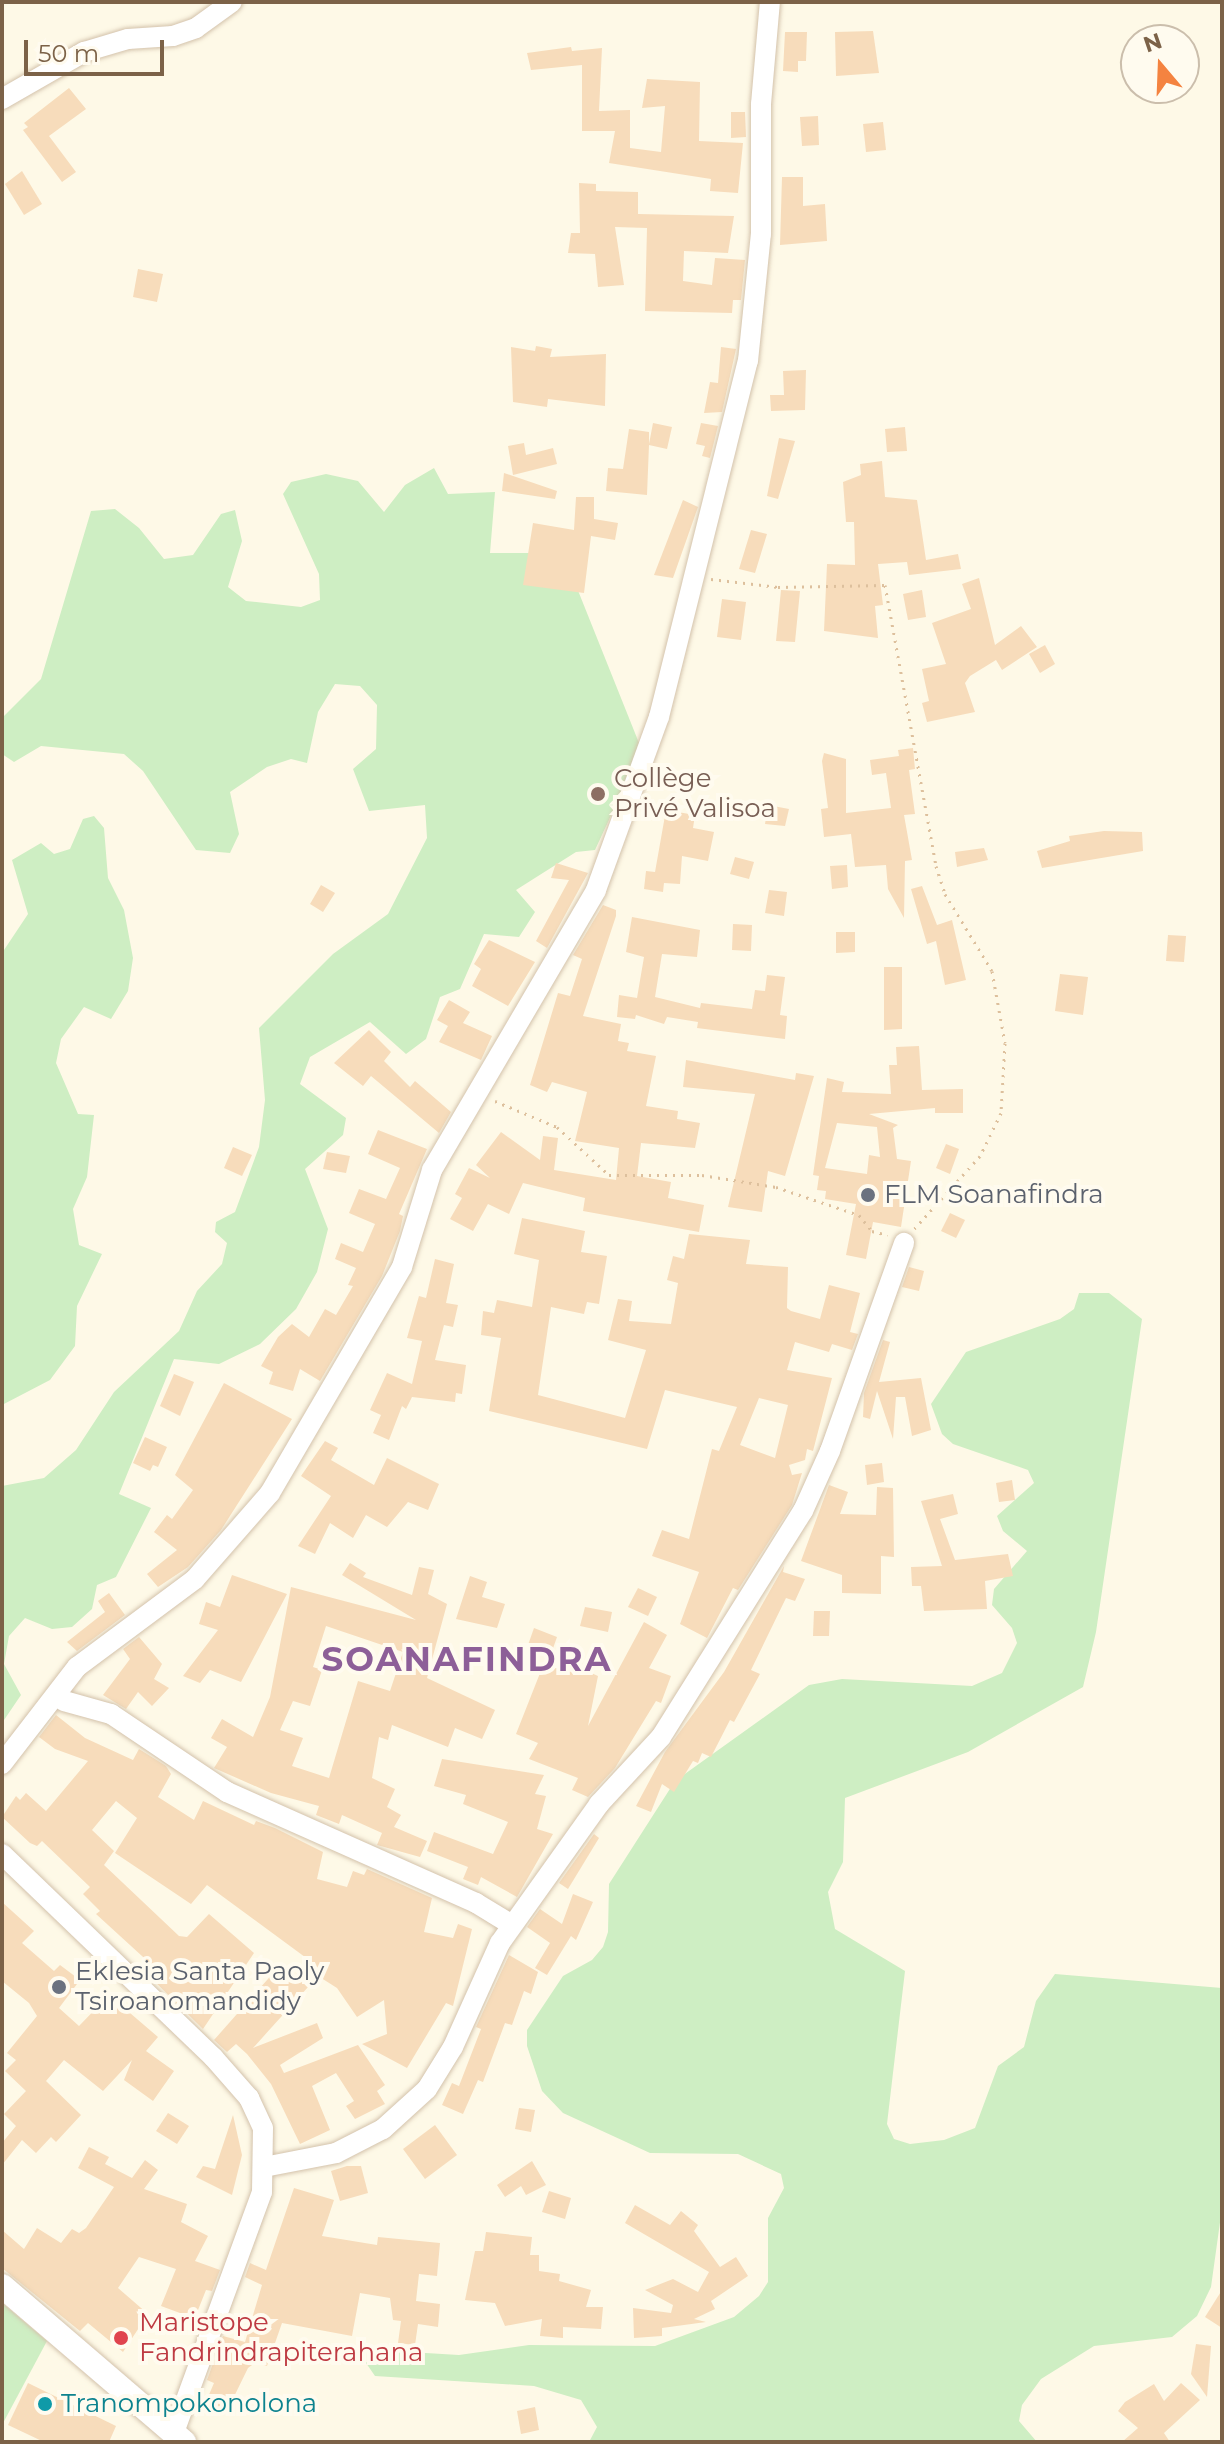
<!DOCTYPE html>
<html>
<head>
<meta charset="utf-8">
<style>
  body { margin:0 }
  #map { position:relative; width:1224px; height:2444px; overflow:hidden; background:#fef9e7; font-family:Montserrat,sans-serif }
  div>[style] { position:absolute }
  .green>* { inset:0; background:#ceeec3 }
  .building>* { inset:0; background:#f7dcbb }
  .path>* { height:3px; margin-top:-1.5px; transform-origin:0; background:repeating-linear-gradient(90deg,#ddc09d 0 2px,transparent 0 8px) }
  .roads { filter:drop-shadow(0 0 2px #d3c2ab) drop-shadow(0 0 2px #d3c2ab) }
  .minor>* { height:20px; margin:-10px; padding:0 10px; transform-origin:10px; border-radius:10px; background:#fff }
  .tertiary>* { height:24px; margin:-12px; padding:0 12px; transform-origin:12px; border-radius:12px; background:#fff }
  .dots>* { width:22px; height:22px; translate:-50% -50%; box-sizing:border-box; border:4px solid #fffbef; border-radius:50% }
  span { translate:-50% -50%; white-space:nowrap; text-align:center; line-height:1.15; -webkit-text-stroke:8px #fffbef; paint-order:stroke }
  .education-label { font-size:26px; color:#785e54 }
  .left { translate:0 -50%; text-align:left }
  .worship-label { font-size:26px; color:#5b616d }
  .health-label { font-size:26px; color:#be3a42 }
  .culture-label { font-size:26px; color:#0d838f }
  .district-label { font-size:34px; color:#8d5f98; font-weight:700; letter-spacing:2px }
  .frame { position:absolute; inset:0; border:4px solid #7c6248; pointer-events:none }
  .north { position:absolute; left:1120px; top:24px; width:80px; height:80px; box-sizing:border-box; background:#fffbef; border:2px solid #cbbeac; border-radius:50%; rotate:341deg; font-size:22px; font-weight:700; line-height:32px; text-align:center; color:#7c6248 }
  .north::after { content:''; display:block; margin:auto; width:28px; height:36px; background:#f48340; clip-path:polygon(50% 0,100% 100%,50% 72%,0 100%) }
  .scale { position:absolute; left:24px; top:40px; width:140px; height:36px; box-sizing:border-box; border:4px solid #7c6248; border-top:0; padding-left:10px; font-size:24px; line-height:28px; white-space:nowrap; color:#7c6248; -webkit-text-stroke:6px #fffbef; paint-order:stroke }
</style>
</head>
<body>
<div id="map">
  <div class="green">
    <i style="clip-path:polygon(434px 468px,448px 494px,495px 492px,490px 553px,563px 553px,639px 743px,627px 781px,595px 850px,576px 852px,516px 890px,535px 912px,519px 937px,484px 934px,460px 989px,440px 997px,426px 1039px,406px 1054px,370px 1022px,310px 1057px,300px 1084px,346px 1118px,343px 1135px,305px 1169px,328px 1229px,317px 1272px,296px 1309px,260px 1344px,219px 1364px,174px 1359px,119px 1494px,151px 1508px,116px 1577px,97px 1585px,92px 1609px,72px 1627px,52px 1629px,25px 1618px,9px 1636px,4px 1664px,21px 1695px,2px 1723px,2px 1486px,44px 1478px,76px 1450px,114px 1392px,179px 1331px,197px 1291px,222px 1264px,227px 1243px,215px 1232px,216px 1222px,235px 1212px,259px 1147px,265px 1100px,259px 1028px,333px 954px,388px 914px,427px 838px,425px 805px,369px 811px,353px 769px,376px 749px,377px 705px,360px 686px,335px 684px,318px 712px,307px 763px,291px 759px,267px 767px,230px 792px,239px 834px,230px 853px,196px 850px,143px 771px,124px 754px,41px 746px,14px 762px,2px 754px,2px 718px,41px 679px,91px 511px,115px 509px,139px 528px,164px 559px,193px 555px,221px 514px,235px 510px,242px 541px,228px 587px,246px 601px,301px 607px,320px 600px,319px 574px,283px 494px,291px 482px,326px 474px,358px 481px,384px 512px,405px 485px)"></i>
    <i style="clip-path:polygon(94px 816px,104px 828px,108px 878px,124px 910px,133px 958px,128px 991px,111px 1019px,84px 1007px,61px 1039px,56px 1063px,78px 1114px,94px 1115px,87px 1177px,73px 1209px,79px 1245px,102px 1254px,77px 1306px,75px 1346px,50px 1380px,2px 1405px,2px 953px,28px 914px,12px 860px,41px 843px,54px 854px,70px 849px,83px 819px)"></i>
    <i style="clip-path:polygon(1079px 1293px,1109px 1293px,1142px 1319px,1096px 1632px,1083px 1687px,968px 1752px,845px 1798px,843px 1862px,828px 1892px,835px 1929px,905px 1971px,887px 2124px,894px 2139px,910px 2144px,944px 2140px,975px 2128px,998px 2066px,1024px 2047px,1036px 2001px,1055px 1974px,1222px 1988px,1222px 2208px,1211px 2287px,1197px 2316px,1172px 2337px,1094px 2346px,1041px 2379px,1022px 2405px,1019px 2421px,1037px 2442px,589px 2442px,597px 2427px,581px 2400px,534px 2386px,375px 2376px,366px 2363px,376px 2350px,459px 2355px,529px 2345px,655px 2346px,734px 2317px,759px 2296px,768px 2282px,768px 2218px,784px 2188px,781px 2174px,738px 2154px,650px 2153px,563px 2113px,542px 2091px,527px 2046px,527px 2030px,563px 1976px,592px 1960px,603px 1947px,608px 1932px,609px 1884px,675px 1781px,809px 1685px,842px 1679px,972px 1686px,1002px 1673px,1017px 1643px,1012px 1628px,992px 1605px,994px 1589px,1027px 1551px,1003px 1531px,997px 1516px,1034px 1483px,1028px 1470px,953px 1444px,942px 1434px,931px 1404px,966px 1352px,1060px 1319px,1074px 1309px)"></i>
    <i style="clip-path:polygon(2px 2303px,47px 2341px,2px 2425px)"></i>
  </div>
  <div class="building">
    <i style="clip-path:polygon(873px 31px,879px 73px,836px 76px,835px 32px)"></i>
    <i style="clip-path:polygon(785px 32px,807px 32px,806px 61px,798px 61px,798px 72px,783px 71px)"></i>
    <i style="clip-path:polygon(571px 47px,572px 51px,602px 48px,599px 111px,630px 110px,630px 148px,661px 152px,665px 106px,642px 108px,647px 79px,700px 82px,699px 141px,743px 143px,738px 193px,710px 191px,711px 179px,609px 163px,615px 131px,582px 131px,582px 65px,531px 70px,527px 53px)"></i>
    <i style="clip-path:polygon(69px 88px,86px 109px,49px 136px,76px 172px,62px 182px,23px 130px,28px 127px,24px 123px)"></i>
    <i style="clip-path:polygon(731px 112px,745px 112px,746px 137px,731px 138px)"></i>
    <i style="clip-path:polygon(818px 116px,819px 145px,802px 146px,800px 117px)"></i>
    <i style="clip-path:polygon(883px 122px,886px 150px,866px 152px,863px 124px)"></i>
    <i style="clip-path:polygon(22px 171px,42px 204px,24px 215px,5px 184px)"></i>
    <i style="clip-path:polygon(782px 177px,803px 177px,803px 206px,825px 204px,827px 241px,780px 245px)"></i>
    <i style="clip-path:polygon(579px 183px,596px 184px,596px 191px,638px 192px,638px 214px,734px 216px,728px 253px,684px 251px,683px 281px,712px 285px,715px 258px,745px 260px,741px 300px,733px 300px,732px 313px,645px 311px,647px 228px,615px 227px,624px 285px,598px 287px,595px 254px,568px 253px,571px 233px,580px 233px)"></i>
    <i style="clip-path:polygon(138px 269px,163px 274px,157px 302px,133px 297px)"></i>
    <i style="clip-path:polygon(536px 346px,552px 349px,550px 357px,606px 354px,605px 406px,548px 399px,547px 407px,513px 402px,511px 347px,535px 351px)"></i>
    <i style="clip-path:polygon(721px 347px,736px 349px,722px 412px,704px 413px,710px 382px,718px 383px)"></i>
    <i style="clip-path:polygon(806px 370px,805px 410px,771px 411px,770px 395px,784px 395px,783px 371px)"></i>
    <i style="clip-path:polygon(653px 423px,672px 427px,667px 449px,649px 445px,647px 495px,606px 491px,608px 468px,623px 469px,629px 429px,649px 432px,649px 444px)"></i>
    <i style="clip-path:polygon(701px 423px,718px 426px,710px 458px,702px 456px,705px 446px,696px 444px)"></i>
    <i style="clip-path:polygon(905px 427px,907px 451px,887px 452px,885px 429px)"></i>
    <i style="clip-path:polygon(779px 438px,795px 441px,778px 499px,767px 496px)"></i>
    <i style="clip-path:polygon(524px 443px,526px 455px,553px 448px,557px 464px,513px 475px,508px 446px)"></i>
    <i style="clip-path:polygon(882px 461px,885px 497px,917px 500px,926px 560px,958px 554px,961px 569px,909px 575px,907px 562px,878px 564px,883px 605px,875px 606px,878px 638px,824px 631px,827px 564px,855px 565px,854px 522px,846px 522px,843px 482px,861px 475px,860px 464px)"></i>
    <i style="clip-path:polygon(504px 473px,557px 491px,555px 499px,502px 491px)"></i>
    <i style="clip-path:polygon(576px 497px,594px 497px,594px 519px,618px 523px,615px 540px,591px 536px,584px 593px,523px 585px,533px 523px,574px 530px)"></i>
    <i style="clip-path:polygon(683px 500px,698px 507px,673px 578px,654px 575px)"></i>
    <i style="clip-path:polygon(751px 530px,767px 534px,755px 573px,739px 569px)"></i>
    <i style="clip-path:polygon(979px 578px,995px 645px,1021px 626px,1037px 647px,1002px 670px,996px 660px,970px 676px,965px 683px,975px 712px,927px 722px,922px 703px,929px 701px,922px 669px,946px 664px,932px 623px,971px 609px,962px 584px)"></i>
    <i style="clip-path:polygon(781px 590px,800px 591px,795px 642px,776px 641px)"></i>
    <i style="clip-path:polygon(922px 590px,926px 617px,908px 620px,903px 594px)"></i>
    <i style="clip-path:polygon(722px 599px,746px 602px,741px 640px,717px 637px)"></i>
    <i style="clip-path:polygon(1045px 645px,1055px 664px,1040px 673px,1029px 654px)"></i>
    <i style="clip-path:polygon(913px 748px,915px 769px,909px 770px,915px 814px,904px 815px,912px 860px,905px 861px,904px 918px,888px 889px,886px 865px,855px 867px,851px 834px,824px 837px,821px 809px,828px 808px,822px 761px,824px 753px,846px 759px,846px 813px,891px 808px,886px 773px,872px 775px,870px 760px,899px 756px,898px 750px)"></i>
    <i style="clip-path:polygon(768px 805px,789px 809px,785px 826px,765px 824px)"></i>
    <i style="clip-path:polygon(666px 810px,695px 815px,693px 828px,714px 832px,708px 861px,682px 856px,680px 884px,664px 883px,663px 892px,644px 889px,646px 871px,655px 872px)"></i>
    <i style="clip-path:polygon(1104px 831px,1142px 832px,1143px 851px,1042px 868px,1037px 851px,1070px 841px,1069px 836px)"></i>
    <i style="clip-path:polygon(984px 848px,988px 860px,957px 867px,955px 852px)"></i>
    <i style="clip-path:polygon(735px 857px,754px 862px,749px 879px,730px 874px)"></i>
    <i style="clip-path:polygon(556px 863px,588px 873px,547px 948px,536px 941px,569px 880px,551px 878px)"></i>
    <i style="clip-path:polygon(847px 865px,848px 887px,832px 889px,830px 866px)"></i>
    <i style="clip-path:polygon(321px 885px,335px 893px,323px 912px,310px 904px)"></i>
    <i style="clip-path:polygon(922px 886px,937px 925px,952px 920px,966px 980px,945px 985px,936px 941px,927px 944px,911px 889px)"></i>
    <i style="clip-path:polygon(769px 890px,787px 892px,784px 916px,765px 913px)"></i>
    <i style="clip-path:polygon(603px 905px,616px 910px,616px 916px,583px 1016px,621px 1024px,618px 1041px,629px 1043px,627px 1051px,656px 1056px,646px 1106px,678px 1111px,677px 1119px,700px 1123px,695px 1148px,641px 1143px,637px 1176px,671px 1182px,668px 1198px,704px 1205px,699px 1232px,583px 1211px,585px 1198px,523px 1183px,509px 1214px,488px 1204px,473px 1231px,450px 1219px,462px 1198px,455px 1194px,469px 1168px,490px 1178px,476px 1165px,501px 1132px,540px 1160px,543px 1136px,558px 1138px,554px 1170px,616px 1180px,619px 1148px,575px 1141px,587px 1092px,552px 1082px,547px 1092px,530px 1085px,558px 993px,570px 996px,582px 959px,573px 955px)"></i>
    <i style="clip-path:polygon(632px 917px,700px 930px,697px 957px,662px 954px,655px 997px,700px 1008px,701px 1003px,752px 1009px,755px 990px,765px 991px,767px 975px,785px 977px,780px 1015px,787px 1016px,785px 1039px,697px 1028px,698px 1022px,667px 1017px,664px 1024px,636px 1015px,635px 1019px,617px 1017px,619px 995px,637px 998px,644px 957px,626px 952px)"></i>
    <i style="clip-path:polygon(733px 924px,752px 925px,751px 951px,732px 950px)"></i>
    <i style="clip-path:polygon(836px 932px,855px 932px,855px 952px,836px 953px)"></i>
    <i style="clip-path:polygon(1168px 935px,1186px 936px,1184px 962px,1166px 961px)"></i>
    <i style="clip-path:polygon(489px 940px,535px 962px,508px 1006px,472px 986px,481px 969px,474px 964px)"></i>
    <i style="clip-path:polygon(884px 967px,902px 967px,902px 1029px,884px 1030px)"></i>
    <i style="clip-path:polygon(1060px 974px,1088px 977px,1083px 1015px,1055px 1011px)"></i>
    <i style="clip-path:polygon(449px 1000px,470px 1012px,463px 1023px,492px 1036px,481px 1060px,439px 1042px,448px 1026px,437px 1020px)"></i>
    <i style="clip-path:polygon(369px 1030px,391px 1052px,384px 1061px,410px 1087px,415px 1081px,451px 1112px,439px 1133px,371px 1076px,363px 1086px,334px 1063px)"></i>
    <i style="clip-path:polygon(evenodd,919px 1046px,922px 1090px,963px 1089px,963px 1113px,935px 1113px,935px 1108px,869px 1114px,898px 1125px,893px 1128px,897px 1159px,911px 1161px,901px 1227px,873px 1222px,866px 1259px,846px 1255px,856px 1204px,825px 1199px,826px 1191px,817px 1190px,819px 1176px,813px 1175px,827px 1078px,844px 1082px,842px 1092px,891px 1094px,889px 1065px,897px 1065px,896px 1047px,919px 1046px,837px 1123px,877px 1127px,880px 1157px,869px 1155px,867px 1174px,825px 1168px,837px 1123px)"></i>
    <i style="clip-path:polygon(686px 1060px,795px 1080px,796px 1073px,814px 1076px,785px 1176px,768px 1171px,762px 1212px,728px 1207px,755px 1094px,683px 1087px)"></i>
    <i style="clip-path:polygon(378px 1130px,427px 1149px,399px 1214px,403px 1216px,400px 1231px,382px 1276px,320px 1381px,300px 1369px,293px 1391px,269px 1384px,273px 1372px,261px 1366px,278px 1337px,292px 1324px,309px 1337px,325px 1309px,336px 1315px,353px 1286px,348px 1285px,356px 1268px,335px 1259px,341px 1243px,363px 1252px,375px 1224px,349px 1213px,359px 1189px,386px 1199px,400px 1168px,368px 1154px)"></i>
    <i style="clip-path:polygon(946px 1144px,959px 1149px,950px 1174px,936px 1168px)"></i>
    <i style="clip-path:polygon(233px 1147px,252px 1155px,242px 1176px,224px 1168px)"></i>
    <i style="clip-path:polygon(327px 1152px,350px 1156px,346px 1173px,323px 1169px)"></i>
    <i style="clip-path:polygon(950px 1213px,965px 1220px,956px 1238px,941px 1231px)"></i>
    <i style="clip-path:polygon(evenodd,522px 1218px,585px 1231px,581px 1252px,607px 1256px,599px 1304px,587px 1302px,584px 1314px,551px 1307px,538px 1395px,625px 1418px,646px 1350px,608px 1340px,618px 1299px,632px 1301px,629px 1321px,671px 1324px,678px 1283px,667px 1280px,673px 1256px,684px 1259px,689px 1234px,750px 1240px,746px 1264px,788px 1267px,787px 1308px,791px 1311px,820px 1319px,829px 1285px,860px 1293px,850px 1332px,858px 1334px,852px 1350px,832px 1344px,829px 1352px,795px 1342px,787px 1370px,832px 1378px,813px 1451px,807px 1449px,805px 1460px,789px 1465px,792px 1475px,802px 1473px,792px 1505px,738px 1590px,733px 1588px,707px 1638px,680px 1624px,699px 1572px,652px 1556px,662px 1530px,689px 1539px,712px 1449px,719px 1451px,737px 1407px,665px 1390px,647px 1449px,489px 1411px,501px 1338px,481px 1335px,483px 1311px,494px 1313px,497px 1300px,532px 1307px,539px 1260px,514px 1254px,522px 1218px,759px 1398px,788px 1405px,775px 1458px,740px 1445px,759px 1398px)"></i>
    <i style="clip-path:polygon(435px 1259px,454px 1264px,446px 1303px,458px 1305px,453px 1327px,444px 1325px,435px 1360px,466px 1365px,462px 1394px,456px 1393px,455px 1402px,412px 1397px,406px 1409px,402px 1406px,389px 1440px,373px 1433px,381px 1415px,370px 1410px,387px 1373px,412px 1384px,422px 1341px,407px 1338px,419px 1296px,426px 1298px)"></i>
    <i style="clip-path:polygon(909px 1267px,924px 1271px,919px 1291px,902px 1287px)"></i>
    <i style="clip-path:polygon(883px 1340px,890px 1342px,879px 1382px,921px 1378px,931px 1430px,912px 1436px,905px 1397px,896px 1397px,893px 1439px,877px 1391px,870px 1419px,863px 1417px,864px 1393px)"></i>
    <i style="clip-path:polygon(174px 1374px,194px 1382px,180px 1416px,160px 1406px)"></i>
    <i style="clip-path:polygon(224px 1383px,292px 1419px,221px 1530px,188px 1567px,158px 1587px,147px 1574px,177px 1550px,154px 1532px,167px 1515px,172px 1519px,193px 1490px,175px 1475px)"></i>
    <i style="clip-path:polygon(145px 1437px,167px 1447px,158px 1467px,153px 1465px,150px 1471px,133px 1463px)"></i>
    <i style="clip-path:polygon(325px 1441px,338px 1448px,331px 1460px,374px 1485px,387px 1458px,439px 1484px,428px 1510px,408px 1502px,387px 1527px,366px 1515px,353px 1538px,330px 1523px,315px 1554px,298px 1546px,331px 1496px,301px 1476px)"></i>
    <i style="clip-path:polygon(882px 1463px,884px 1482px,867px 1485px,865px 1465px)"></i>
    <i style="clip-path:polygon(1012px 1480px,1015px 1500px,999px 1502px,996px 1483px)"></i>
    <i style="clip-path:polygon(829px 1485px,848px 1492px,840px 1514px,876px 1515px,877px 1487px,893px 1488px,894px 1557px,881px 1556px,881px 1594px,842px 1593px,842px 1575px,801px 1561px)"></i>
    <i style="clip-path:polygon(953px 1494px,958px 1514px,940px 1519px,955px 1560px,1008px 1554px,1013px 1576px,985px 1581px,987px 1609px,924px 1611px,921px 1586px,912px 1586px,911px 1567px,942px 1566px,921px 1501px)"></i>
    <i style="clip-path:polygon(evenodd,350px 1563px,366px 1573px,363px 1577px,412px 1595px,419px 1567px,434px 1570px,428px 1594px,447px 1604px,427px 1678px,495px 1710px,482px 1739px,455px 1728px,448px 1747px,392px 1725px,388px 1740px,379px 1737px,372px 1778px,395px 1789px,387px 1807px,401px 1815px,394px 1827px,427px 1841px,420px 1857px,377px 1845px,382px 1833px,342px 1815px,339px 1824px,316px 1815px,319px 1806px,271px 1793px,214px 1768px,227px 1747px,211px 1738px,222px 1719px,253px 1737px,270px 1697px,291px 1587px,416px 1620px,342px 1575px,350px 1563px,326px 1626px,403px 1652px,390px 1691px,358px 1681px,329px 1778px,292px 1766px,303px 1738px,280px 1730px,293px 1701px,310px 1706px,322px 1670px,313px 1667px,326px 1626px)"></i>
    <i style="clip-path:polygon(784px 1566px,783px 1572px,805px 1579px,795px 1601px,786px 1598px,751px 1670px,760px 1674px,734px 1722px,730px 1720px,711px 1757px,702px 1753px,698px 1763px,693px 1761px,674px 1792px,662px 1784px,651px 1812px,636px 1806px,665px 1752px,724px 1672px)"></i>
    <i style="clip-path:polygon(232px 1575px,287px 1594px,241px 1682px,210px 1670px,200px 1683px,183px 1676px,218px 1630px,199px 1624px,206px 1602px,220px 1607px)"></i>
    <i style="clip-path:polygon(470px 1576px,487px 1582px,482px 1597px,505px 1604px,497px 1628px,456px 1619px)"></i>
    <i style="clip-path:polygon(638px 1588px,657px 1597px,648px 1616px,628px 1607px)"></i>
    <i style="clip-path:polygon(109px 1593px,125px 1615px,77px 1651px,67px 1642px,105px 1612px,98px 1601px)"></i>
    <i style="clip-path:polygon(585px 1607px,612px 1612px,608px 1632px,580px 1626px)"></i>
    <i style="clip-path:polygon(814px 1611px,830px 1611px,829px 1636px,813px 1636px)"></i>
    <i style="clip-path:polygon(644px 1622px,667px 1635px,649px 1668px,671px 1676px,661px 1703px,656px 1701px,615px 1768px,588px 1797px,572px 1790px,578px 1778px,529px 1759px,538px 1743px,516px 1734px,544px 1663px,574px 1673px,578px 1667px,598px 1676px,588px 1726px)"></i>
    <i style="clip-path:polygon(534px 1628px,557px 1637px,551px 1654px,528px 1645px)"></i>
    <i style="clip-path:polygon(139px 1637px,162px 1664px,154px 1679px,169px 1688px,152px 1706px,138px 1692px,126px 1709px,103px 1695px,130px 1659px,123px 1649px)"></i>
    <i style="clip-path:polygon(56px 1715px,85px 1738px,133px 1760px,139px 1749px,166px 1766px,171px 1774px,158px 1797px,194px 1820px,203px 1801px,254px 1825px,256px 1821px,275px 1828px,323px 1852px,317px 1879px,347px 1887px,353px 1871px,364px 1875px,367px 1869px,432px 1898px,424px 1932px,453px 1938px,458px 1924px,472px 1929px,453px 2006px,446px 2003px,407px 2068px,362px 2044px,387px 2034px,384px 2000px,357px 2017px,337px 1988px,318px 1976px,253px 2048px,317px 2023px,323px 2038px,280px 2065px,284px 2073px,358px 2045px,385px 2085px,377px 2091px,385px 2104px,355px 2119px,346px 2106px,354px 2101px,336px 2073px,312px 2086px,330px 2130px,300px 2144px,271px 2084px,247px 2054px,236px 2044px,227px 2052px,214px 2040px,275px 1971px,289px 1982px,309px 1960px,207px 1885px,191px 1904px,115px 1853px,137px 1818px,116px 1801px,92px 1830px,114px 1851px,104px 1865px,179px 1936px,187px 1937px,209px 1914px,254px 1953px,203px 2029px,147px 1974px,154px 1967px,96px 1914px,100px 1911px,83px 1894px,90px 1887px,42px 1841px,37px 1846px,30px 1843px,2px 1817px,16px 1796px,20px 1800px,26px 1793px,46px 1811px,88px 1761px,55px 1749px,39px 1737px)"></i>
    <i style="clip-path:polygon(442px 1759px,544px 1775px,535px 1794px,546px 1796px,537px 1829px,553px 1834px,517px 1897px,481px 1877px,478px 1885px,463px 1879px,468px 1867px,427px 1851px,434px 1832px,493px 1854px,508px 1822px,463px 1804px,466px 1795px,434px 1786px)"></i>
    <i style="clip-path:polygon(594px 1834px,599px 1838px,568px 1889px,559px 1883px)"></i>
    <i style="clip-path:polygon(573px 1894px,593px 1902px,576px 1940px,571px 1936px,547px 1975px,535px 1968px,550px 1943px,527px 1927px,540px 1909px,562px 1924px)"></i>
    <i style="clip-path:polygon(2px 1902px,34px 1931px,22px 1943px,54px 1971px,60px 1965px,80px 1980px,59px 2008px,79px 2026px,109px 1995px,158px 2037px,146px 2051px,174px 2071px,153px 2101px,124px 2080px,132px 2060px,103px 2091px,64px 2060px,46px 2081px,81px 2115px,56px 2142px,51px 2137px,36px 2153px,22px 2140px,2px 2165px,2px 2143px,16px 2126px,4px 2114px,26px 2091px,5px 2071px,16px 2060px,7px 2053px,37px 2016px,29px 2003px,2px 1981px)"></i>
    <i style="clip-path:polygon(509px 1955px,538px 1972px,531px 1994px,524px 1991px,512px 2025px,505px 2023px,483px 2082px,478px 2080px,463px 2114px,442px 2105px,452px 2083px,459px 2086px,481px 2029px,476px 2027px)"></i>
    <i style="clip-path:polygon(519px 2108px,535px 2110px,531px 2132px,515px 2129px)"></i>
    <i style="clip-path:polygon(168px 2113px,189px 2126px,177px 2144px,156px 2131px)"></i>
    <i style="clip-path:polygon(233px 2115px,242px 2155px,232px 2195px,196px 2177px,203px 2166px,215px 2169px)"></i>
    <i style="clip-path:polygon(435px 2125px,457px 2155px,425px 2179px,403px 2149px)"></i>
    <i style="clip-path:polygon(89px 2147px,109px 2157px,105px 2164px,132px 2178px,145px 2160px,158px 2170px,144px 2189px,187px 2204px,181px 2222px,208px 2236px,195px 2261px,220px 2270px,212px 2291px,206px 2290px,198px 2310px,191px 2308px,188px 2316px,161px 2306px,176px 2269px,139px 2257px,118px 2288px,148px 2314px,123px 2352px,88px 2323px,80px 2331px,2px 2268px,2px 2230px,24px 2249px,37px 2228px,61px 2243px,72px 2229px,79px 2233px,86px 2228px,114px 2187px,78px 2168px)"></i>
    <i style="clip-path:polygon(532px 2161px,546px 2185px,526px 2195px,521px 2186px,505px 2197px,497px 2185px)"></i>
    <i style="clip-path:polygon(347px 2166px,361px 2166px,368px 2193px,340px 2201px,331px 2171px)"></i>
    <i style="clip-path:polygon(294px 2188px,334px 2200px,322px 2236px,377px 2245px,378px 2237px,440px 2243px,437px 2276px,419px 2274px,416px 2301px,440px 2304px,438px 2327px,418px 2324px,415px 2345px,398px 2343px,401px 2321px,393px 2320px,390px 2298px,360px 2293px,352px 2336px,282px 2323px,267px 2366px,256px 2362px,248px 2368px,226px 2413px,205px 2404px,214px 2383px,207px 2380px,223px 2336px,245px 2342px,262px 2285px,245px 2277px,250px 2263px,266px 2270px)"></i>
    <i style="clip-path:polygon(549px 2191px,571px 2198px,565px 2219px,542px 2212px)"></i>
    <i style="clip-path:polygon(635px 2205px,670px 2225px,681px 2211px,698px 2225px,694px 2231px,720px 2267px,736px 2257px,748px 2276px,711px 2301px,715px 2309px,694px 2319px,706px 2322px,662px 2328px,662px 2336px,634px 2338px,633px 2308px,671px 2313px,673px 2305px,645px 2290px,673px 2279px,698px 2292px,709px 2272px,625px 2223px)"></i>
    <i style="clip-path:polygon(486px 2232px,532px 2237px,530px 2255px,539px 2255px,539px 2271px,560px 2274px,559px 2281px,591px 2290px,586px 2307px,603px 2307px,601px 2329px,563px 2327px,563px 2338px,540px 2336px,542px 2319px,505px 2326px,495px 2303px,465px 2300px,475px 2251px,483px 2251px)"></i>
    <i style="clip-path:polygon(1222px 2290px,1222px 2328px,1205px 2317px)"></i>
    <i style="clip-path:polygon(1196px 2344px,1211px 2346px,1207px 2397px,1191px 2374px)"></i>
    <i style="clip-path:polygon(28px 2383px,116px 2426px,109px 2442px,44px 2442px,8px 2425px)"></i>
    <i style="clip-path:polygon(1181px 2383px,1200px 2400px,1164px 2433px,1170px 2442px,1122px 2442px,1138px 2428px,1118px 2411px,1125px 2402px,1154px 2384px,1164px 2401px)"></i>
    <i style="clip-path:polygon(535px 2407px,539px 2430px,521px 2434px,517px 2411px)"></i>
  </div>
  <div class="path">
    <i style="left:711px;top:579px;width:67px;rotate:6.8deg"></i>
    <i style="left:778px;top:587px;width:107px;rotate:-1.1deg"></i>
    <i style="left:885px;top:585px;width:286px;rotate:79.7deg"></i>
    <i style="left:936px;top:866px;width:29px;rotate:72deg"></i>
    <i style="left:945px;top:894px;width:90px;rotate:58.6deg"></i>
    <i style="left:992px;top:971px;width:73px;rotate:79.8deg"></i>
    <i style="left:1005px;top:1043px;width:70px;rotate:93.3deg"></i>
    <i style="left:1001px;top:1113px;width:48px;rotate:116deg"></i>
    <i style="left:980px;top:1156px;width:98px;rotate:132.1deg"></i>
    <i style="left:495px;top:1101px;width:67px;rotate:22.8deg"></i>
    <i style="left:557px;top:1127px;width:71px;rotate:42.7deg"></i>
    <i style="left:609px;top:1175px;width:93px"></i>
    <i style="left:702px;top:1175px;width:75px;rotate:9.2deg"></i>
    <i style="left:776px;top:1187px;width:88px;rotate:18.6deg"></i>
    <i style="left:859px;top:1215px;width:21px;rotate:51deg"></i>
    <i style="left:872px;top:1231px;width:16px;rotate:14deg"></i>
  </div>
  <div class="roads">
    <div class="minor">
      <i style="left:2px;top:99px;width:95px;rotate:-29.8deg"></i>
      <i style="left:84px;top:52px;width:46px;rotate:-16.5deg"></i>
      <i style="left:128px;top:39px;width:45px;rotate:-3.8deg"></i>
      <i style="left:173px;top:36px;width:24px;rotate:-19deg"></i>
      <i style="left:196px;top:28px;width:44px;rotate:-35.8deg"></i>
      <i style="left:64px;top:1701px;width:49px;rotate:15.5deg"></i>
      <i style="left:111px;top:1714px;width:140px;rotate:33.9deg"></i>
      <i style="left:227px;top:1792px;width:273px;rotate:24deg"></i>
      <i style="left:476px;top:1903px;width:42px;rotate:31.4deg"></i>
      <i style="left:2px;top:1764px;width:123px;rotate:-52.3deg"></i>
      <i style="left:77px;top:1667px;width:147px;rotate:-36.7deg"></i>
      <i style="left:195px;top:1579px;width:114px;rotate:-48.9deg"></i>
      <i style="left:270px;top:1493px;width:262px;rotate:-59.7deg"></i>
      <i style="left:402px;top:1267px;width:102px;rotate:-72.8deg"></i>
      <i style="left:432px;top:1170px;width:324px;rotate:-59.6deg"></i>
      <i style="left:596px;top:890px;width:184px;rotate:-70deg"></i>
      <i style="left:659px;top:717px;width:367px;rotate:-76deg"></i>
      <i style="left:748px;top:361px;width:128px;rotate:-84.2deg"></i>
      <i style="left:761px;top:234px;width:130px;rotate:-90deg"></i>
      <i style="left:761px;top:104px;width:102px;rotate:-85deg"></i>
      <i style="left:2px;top:1854px;width:293px;rotate:43.9deg"></i>
      <i style="left:213px;top:2057px;width:55px;rotate:48.7deg"></i>
      <i style="left:249px;top:2098px;width:33px;rotate:65deg"></i>
      <i style="left:263px;top:2128px;width:64px;rotate:90.9deg"></i>
      <i style="left:262px;top:2192px;width:257px;rotate:110.1deg"></i>
      <i style="left:264px;top:2167px;width:73px;rotate:-11deg"></i>
      <i style="left:336px;top:2153px;width:53px;rotate:-27.1deg"></i>
      <i style="left:383px;top:2129px;width:59px;rotate:-42.3deg"></i>
      <i style="left:427px;top:2089px;width:49px;rotate:-58.2deg"></i>
      <i style="left:453px;top:2047px;width:114px;rotate:-65.7deg"></i>
      <i style="left:500px;top:1943px;width:171px;rotate:-54.5deg"></i>
      <i style="left:599px;top:1804px;width:91px;rotate:-47.2deg"></i>
      <i style="left:661px;top:1737px;width:267px;rotate:-57.9deg"></i>
      <i style="left:803px;top:1511px;width:66px;rotate:-65.8deg"></i>
      <i style="left:830px;top:1451px;width:221px;rotate:-70.4deg"></i>
    </div>
    <div class="tertiary">
      <i style="left:2px;top:2286px;width:240px;rotate:40.6deg"></i>
    </div>
  </div>
  <div class="dots">
    <i style="left:598px;top:794px;background:#8d6e63"></i>
    <i style="left:868px;top:1195px;background:#6b7280"></i>
    <i style="left:59px;top:1987px;background:#6b7280"></i>
    <i style="left:121px;top:2338px;background:#e0444e"></i>
    <i style="left:45px;top:2404px;background:#0f9aa8"></i>
  </div>
  <div class="education-label">
    <span class="left" style="left:614px;top:794px">Collège<br>Privé Valisoa</span>
  </div>
  <div class="worship-label">
    <span class="left" style="left:884px;top:1195px">FLM Soanafindra</span>
    <span class="left" style="left:75px;top:1987px">Eklesia Santa Paoly<br>Tsiroanomandidy</span>
  </div>
  <div class="health-label">
    <span class="left" style="left:139px;top:2338px">Maristope<br>Fandrindrapiterahana</span>
  </div>
  <div class="culture-label">
    <span class="left" style="left:61px;top:2404px">Tranompokonolona</span>
  </div>
  <div class="district-label">
    <span style="left:467px;top:1660px">SOANAFINDRA</span>
  </div>
  <div class="frame"></div>
  <div class="north">N</div>
  <div class="scale">50 m</div>
</div>
</body>
</html>
